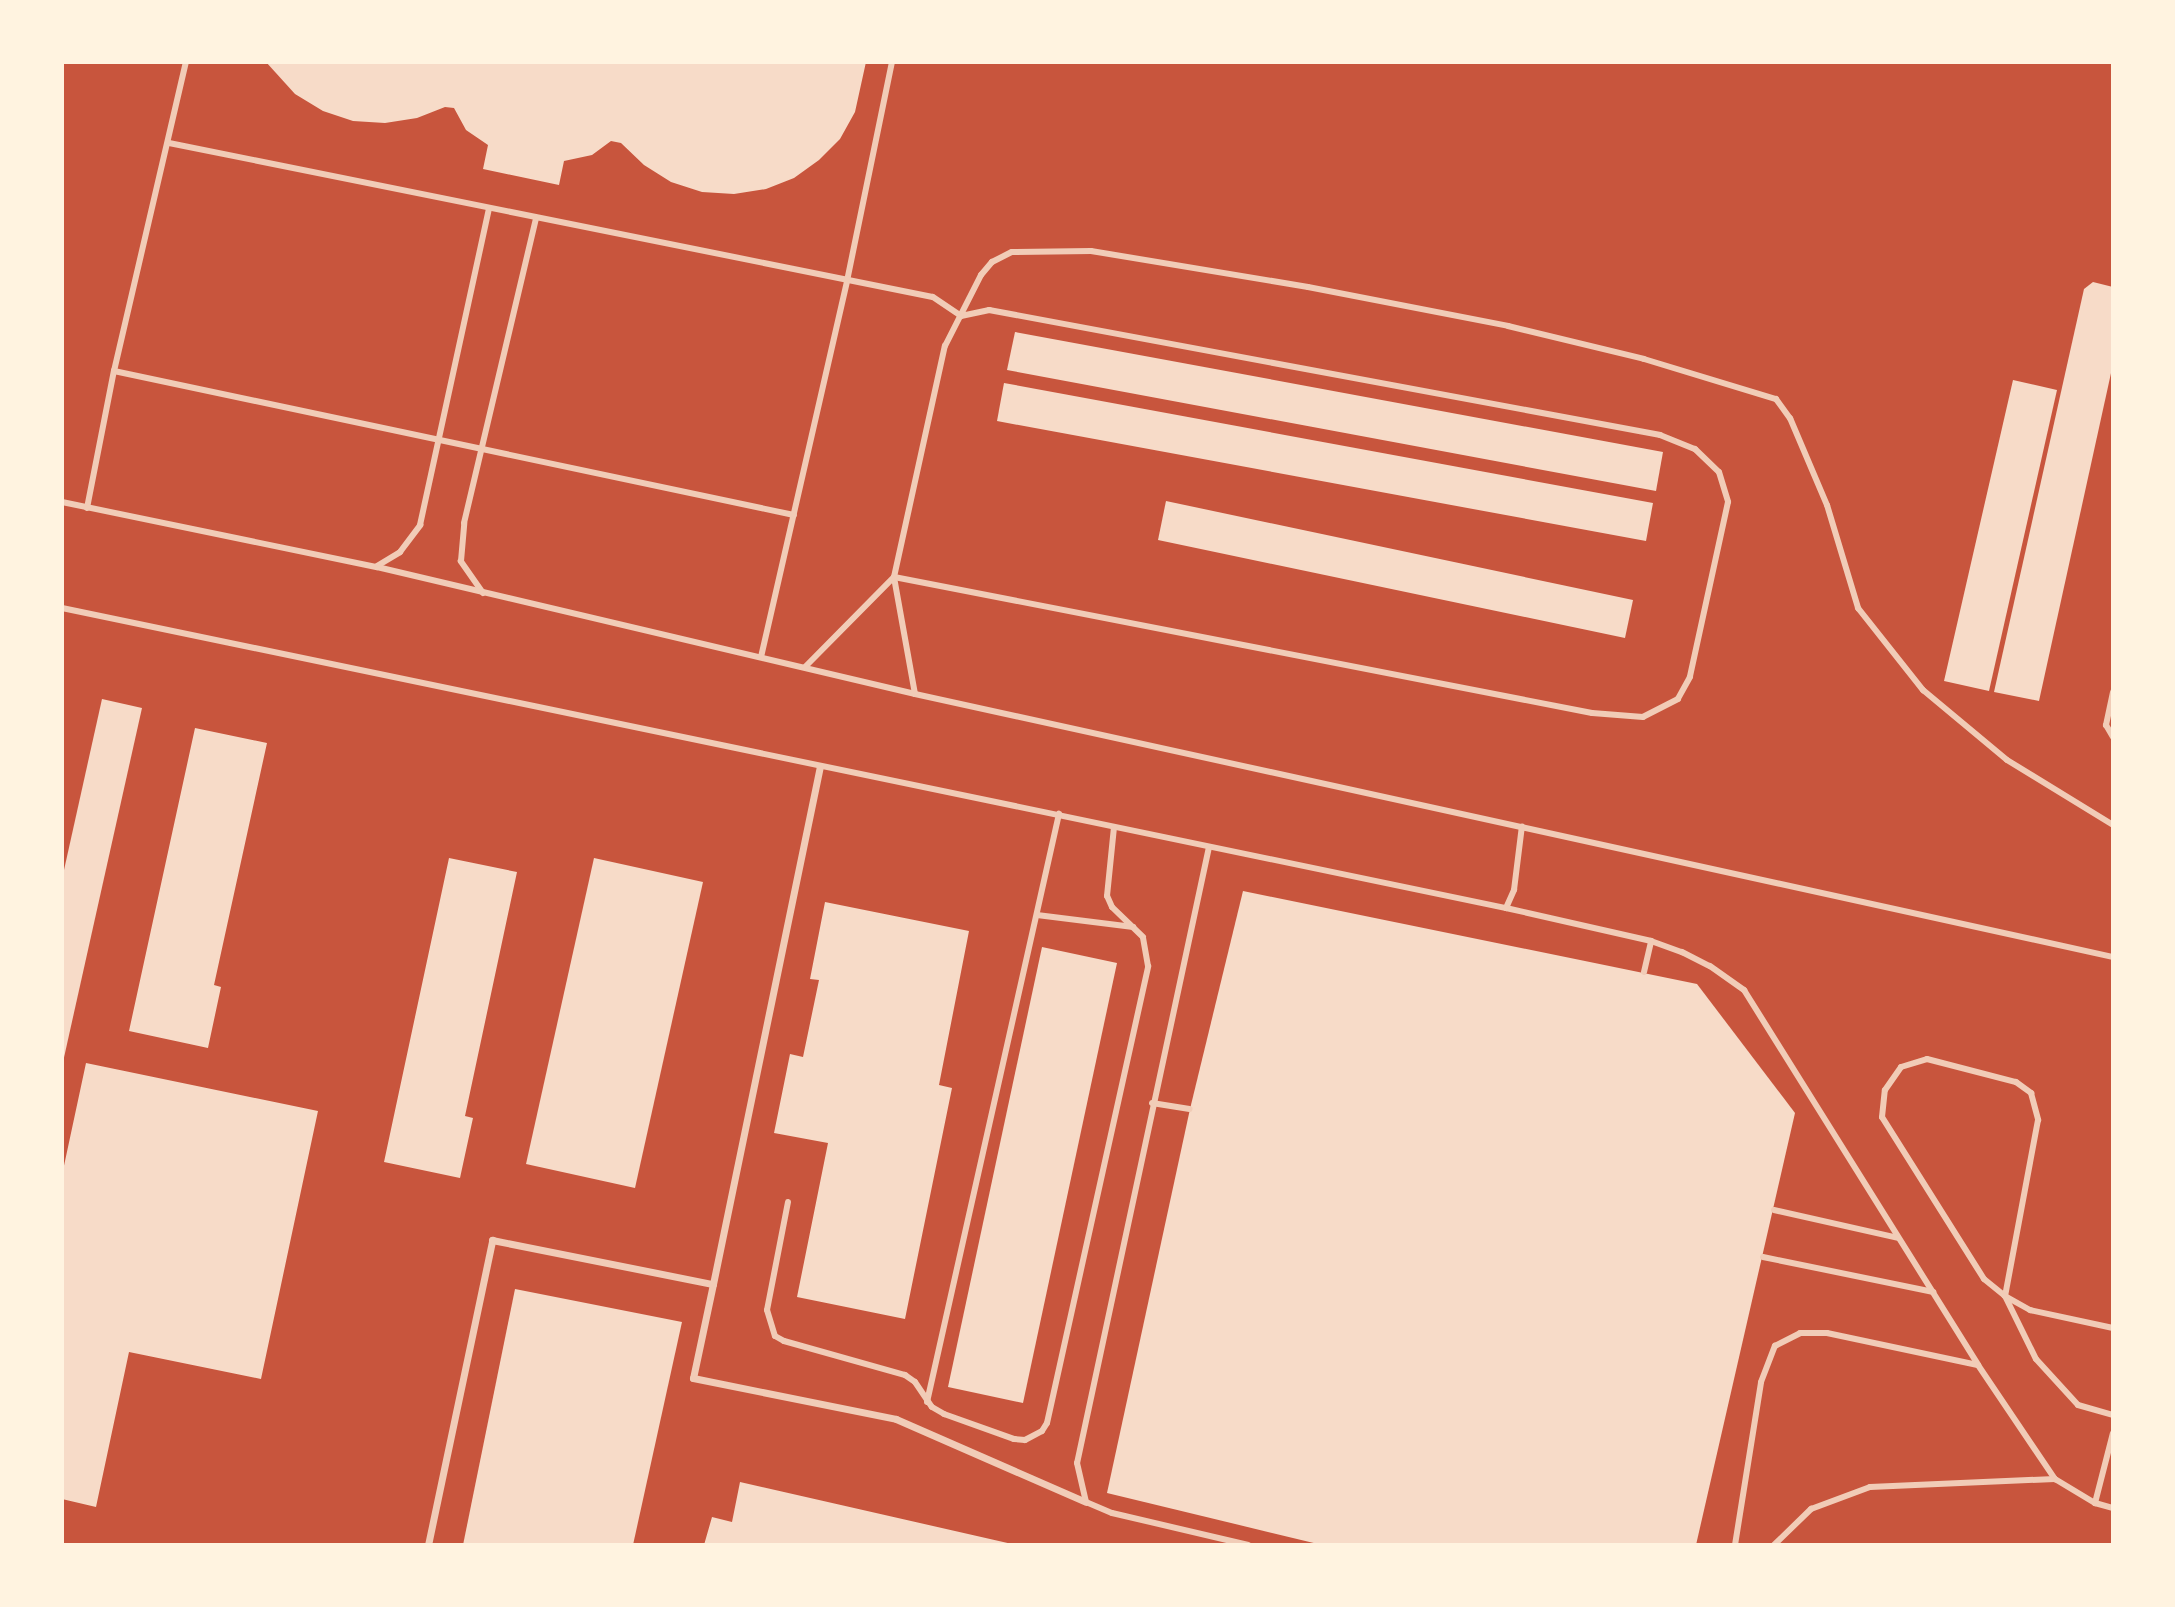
<!DOCTYPE html>
<html>
<head>
<meta charset="utf-8">
<style>
  body { margin:0 }
  #map { position:relative; width:2175px; height:1607px; overflow:hidden; background:#c8553d; font-family:Commissioner,sans-serif }
  div>[style] { position:absolute }
  .building>* { inset:0; background:#f7dbc8 }
  .service>* { height:6px; margin:-3px; padding:0 3px; transform-origin:3px; border-radius:3px; background:#f1ccb7 }
  .pedestrian>* { height:7px; margin:-3.5px; padding:0 3.5px; transform-origin:3.5px; border-radius:3.5px; background:#f1ccb7 }
  span { translate:-50% -50%; white-space:nowrap; text-align:center; line-height:1.15; -webkit-text-stroke:8px #fff3e0; paint-order:stroke }
  .frame { position:absolute; inset:0; border:64px solid #fff3e0; pointer-events:none }
</style>
</head>
<body>
<div id="map">
  <div class="building">
    <i style="clip-path:polygon(266px 62px,866px 62px,855px 112px,840px 139px,819px 160px,794px 178px,766px 189px,734px 194px,702px 192px,671px 182px,644px 165px,621px 143px,611px 141px,592px 155px,564px 161px,559px 185px,483px 169px,488px 145px,466px 130px,454px 108px,445px 107px,417px 118px,385px 123px,353px 121px,323px 111px,295px 94px)"></i>
    <i style="clip-path:polygon(2093px 282px,2113px 287px,2113px 364px,2039px 701px,1994px 692px,2084px 289px)"></i>
    <i style="clip-path:polygon(1015px 332px,1663px 452px,1656px 491px,1007px 370px)"></i>
    <i style="clip-path:polygon(2013px 380px,2057px 390px,1989px 691px,1944px 681px)"></i>
    <i style="clip-path:polygon(1004px 383px,1653px 503px,1646px 541px,997px 421px)"></i>
    <i style="clip-path:polygon(1166px 501px,1633px 600px,1625px 638px,1158px 540px)"></i>
    <i style="clip-path:polygon(102px 699px,142px 708px,63px 1062px,62px 879px)"></i>
    <i style="clip-path:polygon(195px 728px,267px 743px,214px 985px,221px 987px,208px 1048px,129px 1031px)"></i>
    <i style="clip-path:polygon(449px 858px,517px 872px,465px 1116px,473px 1118px,460px 1178px,384px 1162px)"></i>
    <i style="clip-path:polygon(594px 858px,703px 882px,635px 1188px,526px 1164px)"></i>
    <i style="clip-path:polygon(1243px 891px,1697px 984px,1795px 1113px,1696px 1545px,1322px 1545px,1107px 1493px,1190px 1109px)"></i>
    <i style="clip-path:polygon(825px 902px,969px 931px,939px 1085px,952px 1088px,905px 1319px,797px 1297px,828px 1143px,774px 1133px,790px 1054px,803px 1057px,819px 980px,810px 979px)"></i>
    <i style="clip-path:polygon(1042px 947px,1117px 963px,1023px 1403px,948px 1387px)"></i>
    <i style="clip-path:polygon(86px 1063px,318px 1111px,261px 1379px,129px 1352px,96px 1507px,62px 1499px,62px 1175px)"></i>
    <i style="clip-path:polygon(515px 1289px,682px 1322px,633px 1545px,463px 1545px)"></i>
    <i style="clip-path:polygon(740px 1482px,1012px 1544px,1012px 1545px,704px 1545px,712px 1517px,732px 1522px)"></i>
  </div>
  <div class="service">
    <i style="left:169px;top:143px;width:779px;rotate:11.4deg"></i>
    <i style="left:933px;top:297px;width:34px;rotate:34deg"></i>
    <i style="left:961px;top:316px;width:29px;rotate:-12deg"></i>
    <i style="left:989px;top:310px;width:683px;rotate:10.55deg"></i>
    <i style="left:1660px;top:435px;width:38px;rotate:22deg"></i>
    <i style="left:1695px;top:449px;width:33px;rotate:44deg"></i>
    <i style="left:1719px;top:472px;width:31px;rotate:73deg"></i>
    <i style="left:1728px;top:502px;width:179px;rotate:102.3deg"></i>
    <i style="left:1690px;top:677px;width:25px;rotate:119deg"></i>
    <i style="left:1678px;top:699px;width:39px;rotate:153deg"></i>
    <i style="left:1643px;top:717px;width:51px;rotate:-175.5deg"></i>
    <i style="left:1592px;top:713px;width:711px;rotate:-168.97deg"></i>
    <i style="left:114px;top:371px;width:695px;rotate:11.96deg"></i>
    <i style="left:62px;top:502px;width:322px;rotate:11.7deg"></i>
    <i style="left:377px;top:567px;width:553px;rotate:13.28deg"></i>
    <i style="left:915px;top:694px;width:1227px;rotate:12.38deg"></i>
    <i style="left:87px;top:508px;width:140px;rotate:-78.9deg"></i>
    <i style="left:114px;top:371px;width:317px;rotate:-76.9deg"></i>
    <i style="left:377px;top:566px;width:27px;rotate:-31deg"></i>
    <i style="left:400px;top:552px;width:34px;rotate:-53deg"></i>
    <i style="left:420px;top:525px;width:324px;rotate:-77.7deg"></i>
    <i style="left:483px;top:593px;width:39px;rotate:-125deg"></i>
    <i style="left:461px;top:561px;width:38px;rotate:-85deg"></i>
    <i style="left:464px;top:523px;width:313px;rotate:-76.7deg"></i>
    <i style="left:62px;top:608px;width:1475px;rotate:11.74deg"></i>
    <i style="left:1506px;top:908px;width:149px;rotate:12.8deg"></i>
    <i style="left:1651px;top:941px;width:33px;rotate:20deg"></i>
    <i style="left:1682px;top:952px;width:31px;rotate:27deg"></i>
    <i style="left:1710px;top:966px;width:42px;rotate:35.2deg"></i>
    <i style="left:1744px;top:990px;width:442px;rotate:58deg"></i>
    <i style="left:1978px;top:1365px;width:138px;rotate:56deg"></i>
    <i style="left:2055px;top:1479px;width:47px;rotate:31deg"></i>
    <i style="left:2095px;top:1503px;width:19px;rotate:16deg"></i>
    <i style="left:761px;top:657px;width:386px;rotate:-77.1deg"></i>
    <i style="left:847px;top:281px;width:224px;rotate:-78.4deg"></i>
    <i style="left:805px;top:667px;width:127px;rotate:-45.3deg"></i>
    <i style="left:2113px;top:692px;width:34px;rotate:102deg"></i>
    <i style="left:2106px;top:725px;width:14px;rotate:60deg"></i>
    <i style="left:915px;top:694px;width:119px;rotate:-100.2deg"></i>
    <i style="left:894px;top:577px;width:237px;rotate:-77.6deg"></i>
    <i style="left:945px;top:346px;width:80px;rotate:-63.1deg"></i>
    <i style="left:981px;top:275px;width:17px;rotate:-50deg"></i>
    <i style="left:992px;top:262px;width:22px;rotate:-27deg"></i>
    <i style="left:1012px;top:252px;width:79px;rotate:-0.7deg"></i>
    <i style="left:1091px;top:251px;width:220px;rotate:9.4deg"></i>
    <i style="left:1308px;top:287px;width:204px;rotate:11deg"></i>
    <i style="left:1508px;top:326px;width:140px;rotate:13.6deg"></i>
    <i style="left:1644px;top:359px;width:138px;rotate:16.9deg"></i>
    <i style="left:1776px;top:399px;width:24px;rotate:54deg"></i>
    <i style="left:1790px;top:418px;width:95px;rotate:67deg"></i>
    <i style="left:1827px;top:505px;width:108px;rotate:73.2deg"></i>
    <i style="left:1858px;top:608px;width:105px;rotate:51.6deg"></i>
    <i style="left:1923px;top:690px;width:109px;rotate:39.8deg"></i>
    <i style="left:2007px;top:760px;width:124px;rotate:31.5deg"></i>
    <i style="left:1209px;top:847px;width:630px;rotate:102.09deg"></i>
    <i style="left:1077px;top:1463px;width:40px;rotate:77deg"></i>
    <i style="left:1086px;top:1502px;width:28px;rotate:23deg"></i>
    <i style="left:1112px;top:1513px;width:140px;rotate:13.2deg"></i>
    <i style="left:1506px;top:908px;width:20px;rotate:-66deg"></i>
    <i style="left:1514px;top:890px;width:64px;rotate:-82.9deg"></i>
    <i style="left:1037px;top:915px;width:97px;rotate:7.1deg"></i>
    <i style="left:1644px;top:972px;width:32px;rotate:-77deg"></i>
    <i style="left:1152px;top:1103px;width:38px;rotate:9deg"></i>
    <i style="left:788px;top:1202px;width:110px;rotate:101deg"></i>
    <i style="left:767px;top:1310px;width:27px;rotate:73deg"></i>
    <i style="left:775px;top:1336px;width:10px;rotate:29deg"></i>
    <i style="left:784px;top:1341px;width:126px;rotate:15.7deg"></i>
    <i style="left:905px;top:1375px;width:12px;rotate:35deg"></i>
    <i style="left:915px;top:1382px;width:30px;rotate:56deg"></i>
    <i style="left:932px;top:1407px;width:14px;rotate:30deg"></i>
    <i style="left:944px;top:1414px;width:74px;rotate:19.7deg"></i>
    <i style="left:1014px;top:1439px;width:11px;rotate:5deg"></i>
    <i style="left:1025px;top:1440px;width:19px;rotate:-28deg"></i>
    <i style="left:1042px;top:1431px;width:9px;rotate:-58deg"></i>
    <i style="left:1047px;top:1423px;width:468px;rotate:-77.5deg"></i>
    <i style="left:1148px;top:966px;width:29px;rotate:-100deg"></i>
    <i style="left:1143px;top:937px;width:43px;rotate:-135.9deg"></i>
    <i style="left:1112px;top:907px;width:12px;rotate:-114deg"></i>
    <i style="left:1107px;top:896px;width:69px;rotate:-84.2deg"></i>
    <i style="left:1774px;top:1210px;width:127px;rotate:12.7deg"></i>
    <i style="left:1763px;top:1257px;width:174px;rotate:11.6deg"></i>
    <i style="left:2113px;top:1328px;width:85px;rotate:-167.8deg"></i>
    <i style="left:2030px;top:1310px;width:29px;rotate:-151deg"></i>
    <i style="left:2005px;top:1296px;width:27px;rotate:-141deg"></i>
    <i style="left:1984px;top:1279px;width:191px;rotate:-122.2deg"></i>
    <i style="left:1882px;top:1117px;width:27px;rotate:-84deg"></i>
    <i style="left:1885px;top:1090px;width:28px;rotate:-55deg"></i>
    <i style="left:1901px;top:1067px;width:27px;rotate:-17deg"></i>
    <i style="left:1927px;top:1059px;width:92px;rotate:14.5deg"></i>
    <i style="left:2016px;top:1082px;width:19px;rotate:36deg"></i>
    <i style="left:2031px;top:1093px;width:28px;rotate:75deg"></i>
    <i style="left:2038px;top:1120px;width:179px;rotate:100.6deg"></i>
    <i style="left:2005px;top:1296px;width:70px;rotate:63.8deg"></i>
    <i style="left:2036px;top:1359px;width:62px;rotate:47.6deg"></i>
    <i style="left:2078px;top:1405px;width:36px;rotate:16deg"></i>
    <i style="left:927px;top:1402px;width:603px;rotate:-77.35deg"></i>
    <i style="left:2095px;top:1503px;width:72px;rotate:-75.6deg"></i>
    <i style="left:1735px;top:1545px;width:165px;rotate:-80.9deg"></i>
    <i style="left:1761px;top:1382px;width:39px;rotate:-69deg"></i>
    <i style="left:1775px;top:1346px;width:28px;rotate:-27deg"></i>
    <i style="left:1800px;top:1333px;width:27px"></i>
    <i style="left:1827px;top:1333px;width:154px;rotate:12deg"></i>
    <i style="left:1774px;top:1545px;width:52px;rotate:-44.2deg"></i>
    <i style="left:1811px;top:1509px;width:63px;rotate:-20.4deg"></i>
    <i style="left:1870px;top:1487px;width:185px;rotate:-2.5deg"></i>
  </div>
  <div class="pedestrian">
    <i style="left:713px;top:1284px;width:529px;rotate:-78.33deg"></i>
    <i style="left:428px;top:1545px;width:312px;rotate:-78.1deg"></i>
    <i style="left:492px;top:1240px;width:225px;rotate:11.3deg"></i>
    <i style="left:713px;top:1284px;width:96px;rotate:102deg"></i>
    <i style="left:693px;top:1378px;width:207px;rotate:11.4deg"></i>
    <i style="left:896px;top:1419px;width:207px;rotate:23.6deg"></i>
  </div>
  <div class="frame"></div>
</div>
</body>
</html>
